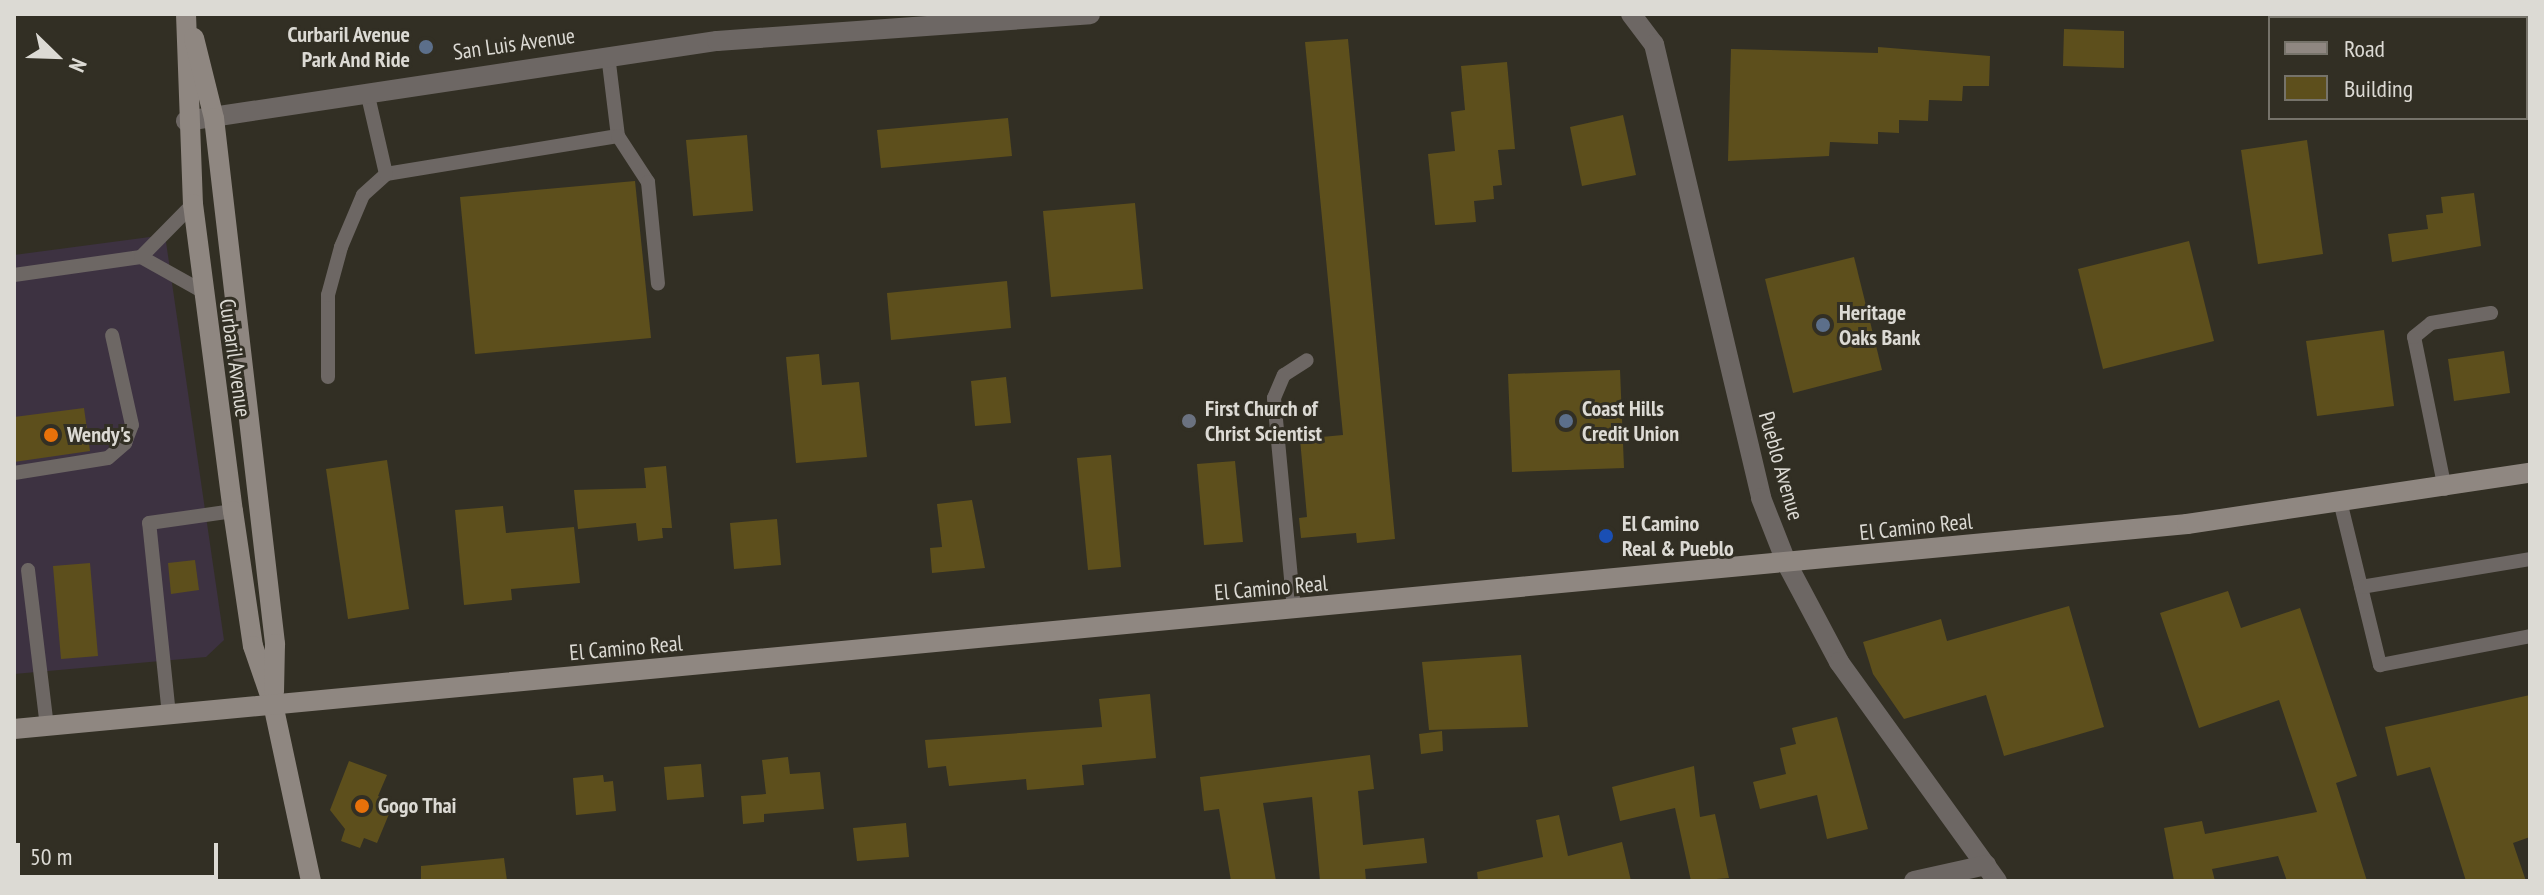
<!DOCTYPE html>
<html>
<head>
<meta charset="utf-8">
<style>
  body { margin:0 }
  #map { position:relative; width:2544px; height:895px; overflow:hidden; background:#322f24; font-family:"PT Sans Narrow",sans-serif }
  div>[style] { position:absolute }
  .commercial>* { inset:0; background:#3d3241 }
  .building>* { inset:0; background:#5d4f1c }
  .lane>* { height:14px; margin:-7px; padding:0 7px; transform-origin:7px; border-radius:7px; background:#6d6764 }
  .street>* { height:20px; margin:-10px; padding:0 10px; transform-origin:10px; border-radius:10px; background:#6d6764 }
  .secondary>* { height:20px; margin:-10px; padding:0 10px; transform-origin:10px; border-radius:10px; background:#8f8781 }
  .dots>* { width:22px; height:22px; translate:-50% -50%; box-sizing:border-box; border:4px solid #322f24; border-radius:50% }
  span { translate:-50% -50%; white-space:nowrap; text-align:center; line-height:1.15; -webkit-text-stroke:6px #322f24; paint-order:stroke }
  .poi-label { font-size:22px; color:#dcdad4; font-weight:700 }
  .right { translate:-100% -50%; text-align:right }
  .left { translate:0 -50%; text-align:left }
  .street-label { font-size:22px; color:#dcdad4 }
  .frame { position:absolute; inset:0; border:16px solid #dcdad4; pointer-events:none }
  .legend { position:absolute; left:2268px; top:16px; width:260px; height:104px; box-sizing:border-box; background:#322f24; border:2px solid #76736a; margin:0; padding:10px 14px; list-style:none; font-size:24px; color:#dcdad4 }
  .legend li { display:flex; align-items:center; gap:16px; height:40px }
  .legend b { width:40px; border:2px solid #76736a }
  .north { position:absolute; left:16px; top:16px; width:80px; height:80px; -webkit-text-stroke:6px #322f24; paint-order:stroke; rotate:113deg; font-size:22px; font-weight:700; line-height:32px; text-align:center; color:#dcdad4 }
  .north::after { content:''; display:block; margin:auto; width:28px; height:36px; background:#dcdad4; clip-path:polygon(50% 0,100% 100%,50% 72%,0 100%) }
  .scale { position:absolute; left:16px; top:843px; width:202px; height:36px; box-sizing:border-box; border:4px solid #dcdad4; border-top:0; padding-left:10px; font-size:24px; line-height:28px; white-space:nowrap; color:#dcdad4; -webkit-text-stroke:6px #322f24; paint-order:stroke }
</style>
</head>
<body>
<div id="map">
  <div class="commercial">
    <i style="clip-path:polygon(165px 235px,224px 640px,206px 657px,14px 674px,14px 255px)"></i>
  </div>
  <div class="building">
    <i style="clip-path:polygon(2064px 29px,2124px 31px,2124px 68px,2063px 66px)"></i>
    <i style="clip-path:polygon(1348px 39px,1395px 539px,1357px 543px,1356px 533px,1301px 538px,1299px 518px,1307px 517px,1300px 439px,1343px 435px,1305px 42px)"></i>
    <i style="clip-path:polygon(1878px 47px,1990px 56px,1989px 86px,1963px 86px,1962px 101px,1929px 100px,1928px 121px,1899px 120px,1899px 133px,1878px 132px,1878px 144px,1830px 142px,1829px 156px,1728px 161px,1731px 49px,1878px 53px)"></i>
    <i style="clip-path:polygon(1507px 62px,1515px 149px,1498px 150px,1502px 185px,1493px 186px,1494px 199px,1474px 201px,1476px 222px,1435px 225px,1428px 154px,1455px 151px,1451px 112px,1465px 110px,1461px 66px)"></i>
    <i style="clip-path:polygon(1623px 115px,1636px 175px,1582px 186px,1570px 127px)"></i>
    <i style="clip-path:polygon(1008px 118px,1012px 156px,881px 168px,877px 130px)"></i>
    <i style="clip-path:polygon(747px 135px,753px 211px,693px 216px,686px 140px)"></i>
    <i style="clip-path:polygon(2307px 140px,2323px 254px,2258px 264px,2241px 150px)"></i>
    <i style="clip-path:polygon(635px 181px,651px 338px,475px 354px,460px 197px)"></i>
    <i style="clip-path:polygon(2474px 193px,2481px 246px,2392px 262px,2388px 234px,2428px 229px,2426px 215px,2443px 213px,2441px 197px)"></i>
    <i style="clip-path:polygon(1135px 203px,1143px 289px,1051px 297px,1043px 211px)"></i>
    <i style="clip-path:polygon(2189px 241px,2214px 341px,2103px 369px,2078px 269px)"></i>
    <i style="clip-path:polygon(1854px 257px,1882px 370px,1793px 393px,1765px 279px)"></i>
    <i style="clip-path:polygon(1007px 281px,1011px 328px,891px 340px,887px 293px)"></i>
    <i style="clip-path:polygon(2384px 330px,2394px 406px,2317px 416px,2306px 341px)"></i>
    <i style="clip-path:polygon(2504px 351px,2510px 393px,2454px 401px,2448px 359px)"></i>
    <i style="clip-path:polygon(819px 354px,822px 385px,859px 382px,867px 457px,796px 463px,786px 357px)"></i>
    <i style="clip-path:polygon(1620px 370px,1624px 468px,1512px 472px,1508px 374px)"></i>
    <i style="clip-path:polygon(1006px 377px,1011px 423px,975px 426px,971px 381px)"></i>
    <i style="clip-path:polygon(84px 408px,90px 451px,14px 462px,14px 417px)"></i>
    <i style="clip-path:polygon(1111px 455px,1121px 567px,1088px 570px,1077px 458px)"></i>
    <i style="clip-path:polygon(387px 460px,409px 609px,348px 619px,326px 469px)"></i>
    <i style="clip-path:polygon(1235px 461px,1243px 542px,1204px 545px,1197px 464px)"></i>
    <i style="clip-path:polygon(666px 466px,672px 528px,662px 528px,663px 538px,638px 541px,636px 523px,578px 529px,574px 490px,646px 488px,644px 468px)"></i>
    <i style="clip-path:polygon(972px 500px,985px 568px,932px 573px,930px 548px,942px 547px,937px 504px)"></i>
    <i style="clip-path:polygon(503px 506px,506px 533px,574px 527px,580px 583px,511px 589px,512px 600px,464px 605px,455px 510px)"></i>
    <i style="clip-path:polygon(777px 519px,781px 565px,734px 569px,730px 523px)"></i>
    <i style="clip-path:polygon(195px 560px,199px 590px,171px 594px,168px 563px)"></i>
    <i style="clip-path:polygon(90px 563px,98px 656px,61px 659px,53px 566px)"></i>
    <i style="clip-path:polygon(2228px 591px,2241px 628px,2300px 608px,2357px 776px,2336px 783px,2367px 881px,2287px 881px,2278px 856px,2212px 869px,2215px 881px,2174px 881px,2164px 828px,2202px 821px,2205px 834px,2317px 812px,2279px 700px,2199px 728px,2160px 613px)"></i>
    <i style="clip-path:polygon(2069px 606px,2104px 727px,2004px 756px,1986px 695px,1904px 719px,1873px 674px,1863px 642px,1941px 619px,1947px 641px)"></i>
    <i style="clip-path:polygon(1521px 655px,1528px 727px,1429px 730px,1422px 662px)"></i>
    <i style="clip-path:polygon(1150px 694px,1156px 758px,1082px 765px,1084px 785px,1027px 790px,1026px 779px,949px 786px,946px 766px,928px 768px,925px 740px,1102px 727px,1099px 699px)"></i>
    <i style="clip-path:polygon(2530px 695px,2530px 837px,2513px 843px,2526px 881px,2466px 881px,2430px 767px,2397px 776px,2385px 727px)"></i>
    <i style="clip-path:polygon(1837px 717px,1868px 829px,1827px 839px,1817px 795px,1760px 809px,1753px 782px,1786px 774px,1780px 748px,1796px 744px,1792px 728px)"></i>
    <i style="clip-path:polygon(1442px 731px,1443px 751px,1421px 754px,1419px 734px)"></i>
    <i style="clip-path:polygon(1370px 755px,1374px 789px,1358px 791px,1363px 845px,1424px 838px,1427px 863px,1365px 869px,1366px 881px,1320px 881px,1312px 797px,1263px 803px,1276px 881px,1231px 881px,1219px 809px,1204px 811px,1200px 777px)"></i>
    <i style="clip-path:polygon(788px 757px,790px 774px,820px 772px,824px 809px,764px 814px,764px 822px,743px 824px,741px 796px,766px 794px,762px 760px)"></i>
    <i style="clip-path:polygon(349px 761px,387px 775px,378px 796px,394px 802px,377px 843px,364px 838px,360px 848px,341px 841px,345px 829px,330px 810px)"></i>
    <i style="clip-path:polygon(701px 764px,704px 797px,667px 800px,664px 767px)"></i>
    <i style="clip-path:polygon(1694px 766px,1700px 817px,1715px 814px,1729px 878px,1691px 881px,1675px 808px,1620px 821px,1612px 787px)"></i>
    <i style="clip-path:polygon(603px 775px,604px 782px,613px 781px,616px 811px,576px 815px,573px 778px)"></i>
    <i style="clip-path:polygon(1559px 815px,1568px 856px,1622px 842px,1631px 881px,1478px 881px,1477px 872px,1543px 857px,1536px 820px)"></i>
    <i style="clip-path:polygon(906px 823px,909px 857px,857px 861px,853px 828px)"></i>
    <i style="clip-path:polygon(504px 858px,507px 881px,421px 881px,421px 866px)"></i>
  </div>
  <div class="lane">
    <i style="left:608px;top:55px;width:82px;rotate:83deg"></i>
    <i style="left:386px;top:174px;width:235px;rotate:-9.3deg"></i>
    <i style="left:618px;top:136px;width:55px;rotate:56.9deg"></i>
    <i style="left:648px;top:182px;width:102px;rotate:84.4deg"></i>
    <i style="left:141px;top:257px;width:70px;rotate:29.1deg"></i>
    <i style="left:14px;top:275px;width:128px;rotate:-8.1deg"></i>
    <i style="left:141px;top:257px;width:74px;rotate:-45.5deg"></i>
    <i style="left:328px;top:377px;width:82px;rotate:-90deg"></i>
    <i style="left:328px;top:295px;width:50px;rotate:-74.8deg"></i>
    <i style="left:341px;top:247px;width:56px;rotate:-67.1deg"></i>
    <i style="left:363px;top:195px;width:31px;rotate:-42deg"></i>
    <i style="left:386px;top:174px;width:84px;rotate:-103deg"></i>
    <i style="left:14px;top:473px;width:95px;rotate:-9.1deg"></i>
    <i style="left:108px;top:458px;width:23px;rotate:-41deg"></i>
    <i style="left:125px;top:443px;width:19px;rotate:-69deg"></i>
    <i style="left:132px;top:425px;width:92px;rotate:-102.5deg"></i>
    <i style="left:2445px;top:489px;width:155px;rotate:-101.5deg"></i>
    <i style="left:2414px;top:337px;width:22px;rotate:-39deg"></i>
    <i style="left:2431px;top:323px;width:61px;rotate:-9.5deg"></i>
    <i style="left:2341px;top:505px;width:165px;rotate:76.3deg"></i>
    <i style="left:2380px;top:665px;width:153px;rotate:-10.9deg"></i>
    <i style="left:28px;top:570px;width:157px;rotate:83.1deg"></i>
    <i style="left:2361px;top:587px;width:171px;rotate:-9.4deg"></i>
    <i style="left:1294px;top:610px;width:213px;rotate:-95.4deg"></i>
    <i style="left:1274px;top:398px;width:25px;rotate:-67deg"></i>
    <i style="left:1284px;top:375px;width:27px;rotate:-33deg"></i>
    <i style="left:169px;top:715px;width:193px;rotate:-95.9deg"></i>
    <i style="left:149px;top:523px;width:85px;rotate:-8.1deg"></i>
  </div>
  <div class="street">
    <i style="left:1631px;top:14px;width:38px;rotate:53deg"></i>
    <i style="left:1654px;top:44px;width:466px;rotate:76.7deg"></i>
    <i style="left:1761px;top:498px;width:71px;rotate:68.5deg"></i>
    <i style="left:1787px;top:564px;width:111px;rotate:62deg"></i>
    <i style="left:1839px;top:662px;width:270px;rotate:54.2deg"></i>
    <i style="left:186px;top:121px;width:537px;rotate:-8.57deg"></i>
    <i style="left:717px;top:41px;width:374px;rotate:-4.1deg"></i>
    <i style="left:1914px;top:881px;width:74px;rotate:-12.5deg"></i>
  </div>
  <div class="secondary">
    <i style="left:186px;top:14px;width:190px;rotate:87.9deg"></i>
    <i style="left:193px;top:204px;width:310px;rotate:82.6deg"></i>
    <i style="left:233px;top:511px;width:136px;rotate:81.6deg"></i>
    <i style="left:253px;top:646px;width:61px;rotate:71deg"></i>
    <i style="left:273px;top:704px;width:181px;rotate:77.9deg"></i>
    <i style="left:194px;top:38px;width:82px;rotate:76deg"></i>
    <i style="left:214px;top:118px;width:530px;rotate:83.38deg"></i>
    <i style="left:275px;top:644px;width:48px;rotate:91.2deg"></i>
    <i style="left:14px;top:729px;width:2183px;rotate:-5.39deg"></i>
    <i style="left:2187px;top:524px;width:347px;rotate:-8.5deg"></i>
  </div>
  <div class="dots">
    <i style="left:426px;top:47px;background:#5c6f8a"></i>
    <i style="left:1823px;top:325px;background:#5c6f8a"></i>
    <i style="left:1189px;top:421px;background:#6b7280"></i>
    <i style="left:1566px;top:421px;background:#5c6f8a"></i>
    <i style="left:51px;top:435px;background:#e8710a"></i>
    <i style="left:1606px;top:536px;background:#1a4fb4"></i>
    <i style="left:362px;top:806px;background:#e8710a"></i>
  </div>
  <div class="poi-label">
    <span class="right" style="left:410px;top:47px">Curbaril Avenue<br>Park And Ride</span>
    <span class="left" style="left:1839px;top:325px">Heritage<br>Oaks Bank</span>
    <span class="left" style="left:1205px;top:421px">First Church of<br>Christ Scientist</span>
    <span class="left" style="left:1582px;top:421px">Coast Hills<br>Credit Union</span>
    <span class="left" style="left:67px;top:435px">Wendy's</span>
    <span class="left" style="left:1622px;top:536px">El Camino<br>Real &amp; Pueblo</span>
    <span class="left" style="left:378px;top:806px">Gogo Thai</span>
  </div>
  <div class="street-label">
    <span style="left:514px;top:44px;rotate:-8deg">San Luis Avenue</span>
    <span style="left:235px;top:358px;rotate:82deg">Curbaril Avenue</span>
    <span style="left:1781px;top:466px;rotate:74deg">Pueblo Avenue</span>
    <span style="left:1916px;top:527px;rotate:-6deg">El Camino Real</span>
    <span style="left:1271px;top:588px;rotate:-5deg">El Camino Real</span>
    <span style="left:626px;top:648px;rotate:-5deg">El Camino Real</span>
  </div>
  <div class="frame"></div>
  <ul class="legend">
  <li><b style="height:10px;background:#8f8781"></b>Road</li>
  <li><b style="height:22px;background:#5d4f1c"></b>Building</li>
  </ul>
  <div class="north">N</div>
  <div class="scale">50 m</div>
</div>
</body>
</html>
